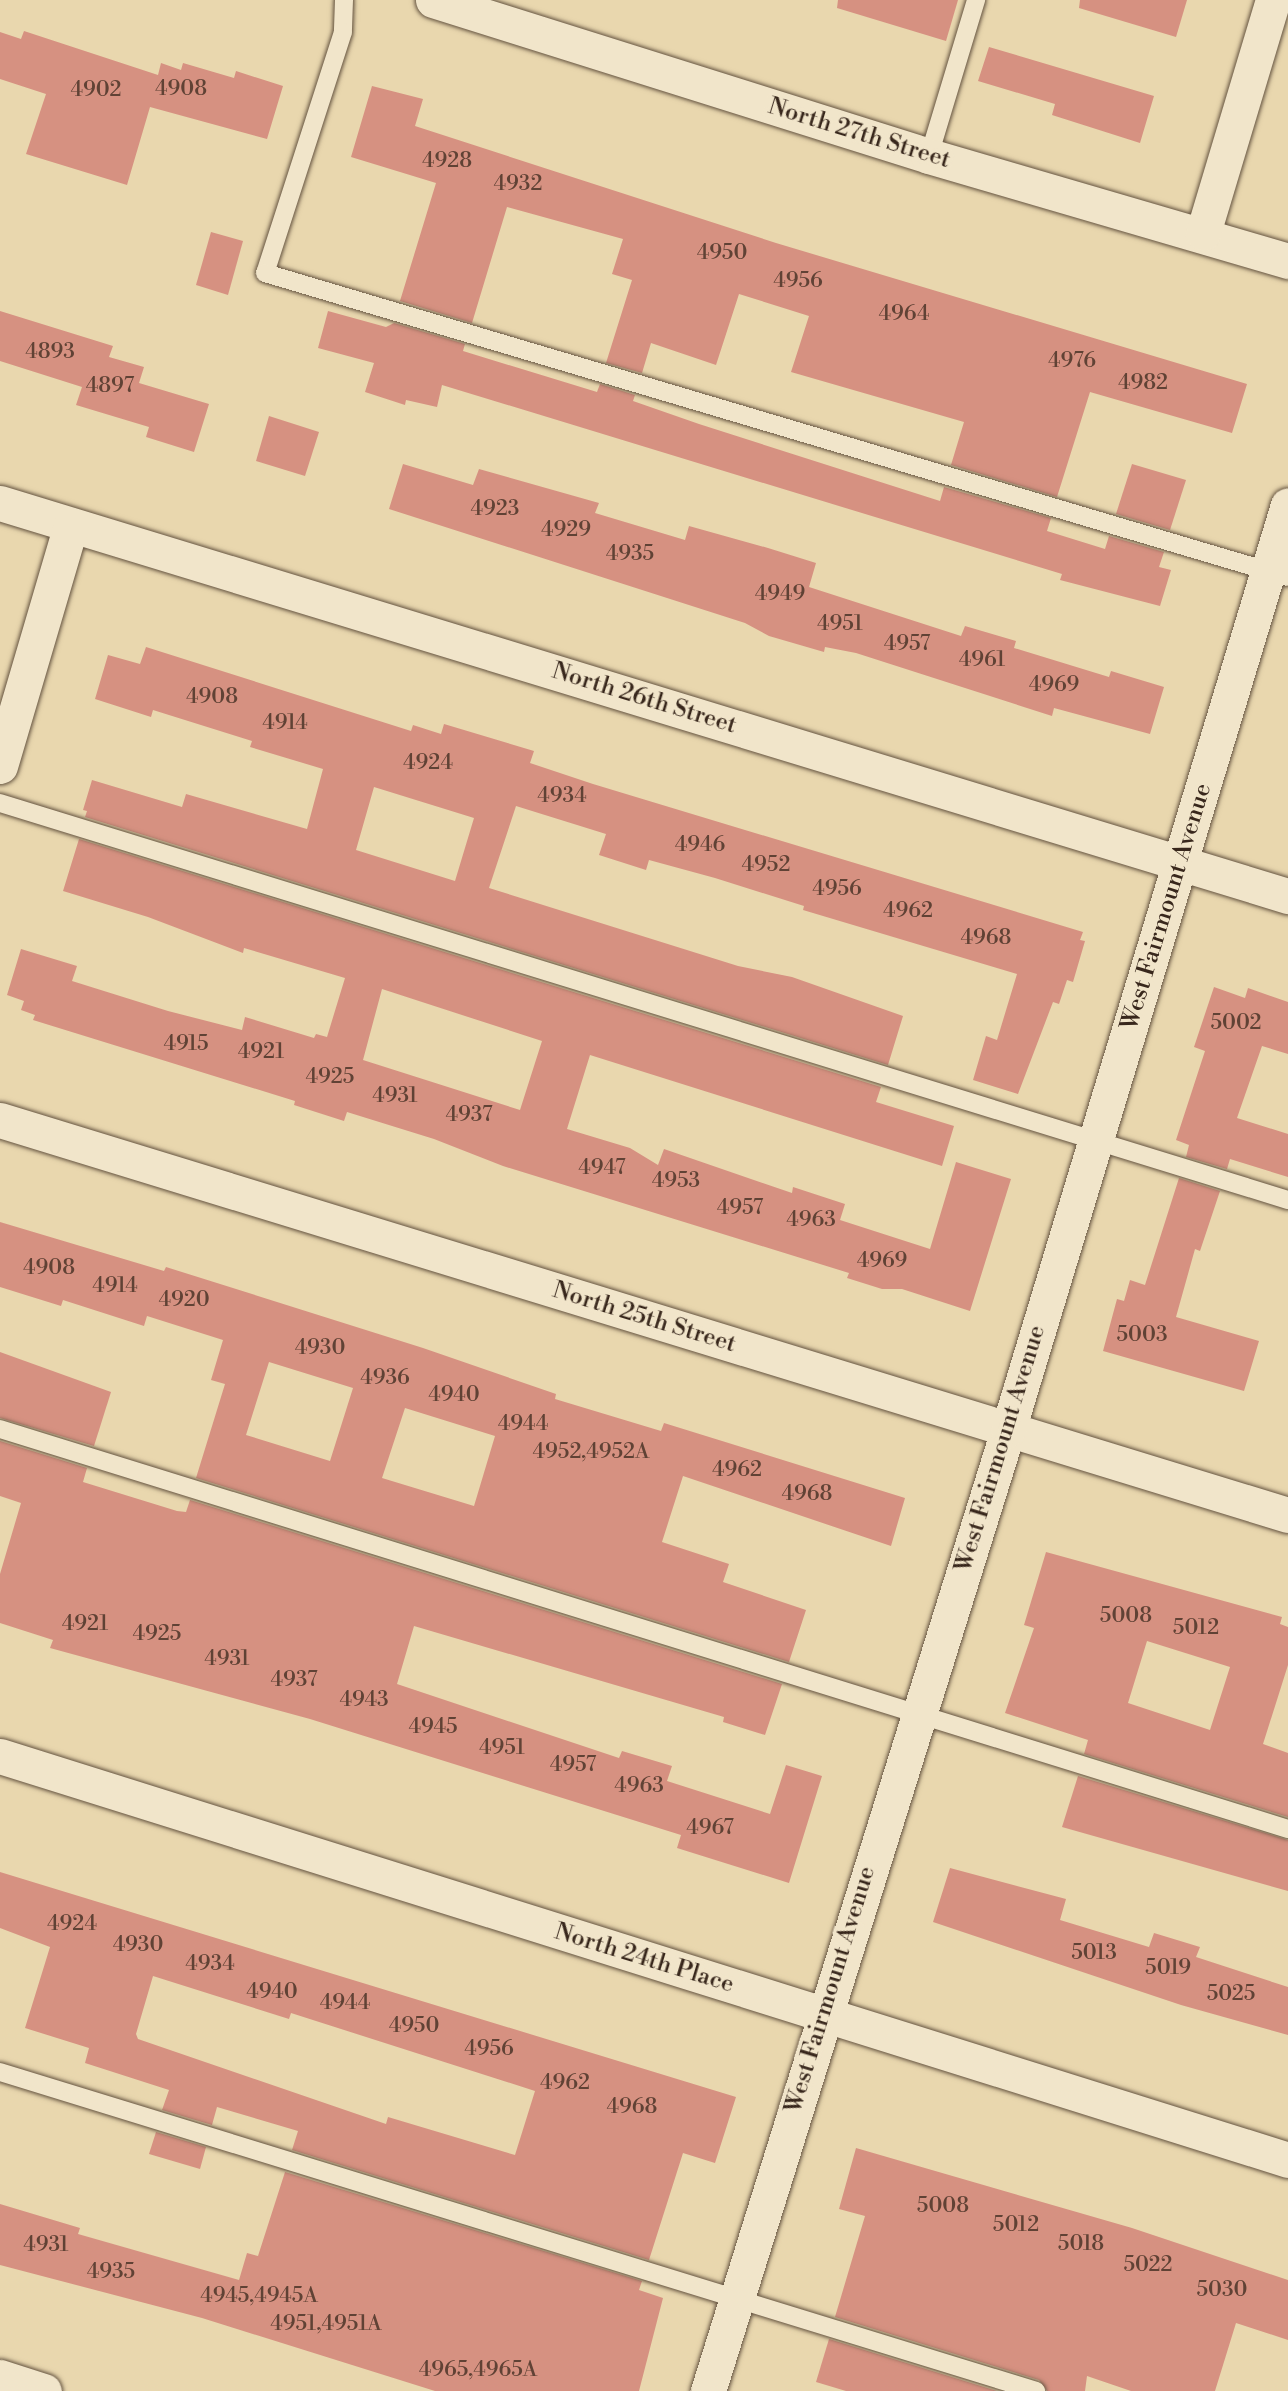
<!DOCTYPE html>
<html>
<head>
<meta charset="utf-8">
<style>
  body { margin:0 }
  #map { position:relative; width:1288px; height:2391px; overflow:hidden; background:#e9d7ae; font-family:"Libre Bodoni",serif }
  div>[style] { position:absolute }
  .building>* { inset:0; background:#d69181 }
  .roads { filter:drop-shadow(0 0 2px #645340) drop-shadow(0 0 2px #645340) }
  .service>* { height:18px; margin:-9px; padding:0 9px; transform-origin:9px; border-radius:9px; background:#f1e5ca }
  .minor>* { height:35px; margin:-17.5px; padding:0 17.5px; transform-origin:17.5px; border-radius:17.5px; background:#f1e5ca }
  span { translate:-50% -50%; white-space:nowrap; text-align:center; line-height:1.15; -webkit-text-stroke:7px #f1e5ca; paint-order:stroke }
  .number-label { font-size:21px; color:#604235 }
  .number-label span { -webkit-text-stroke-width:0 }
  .street-label { font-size:24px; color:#38271c }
</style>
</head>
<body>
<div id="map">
  <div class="building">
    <i style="clip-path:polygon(838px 0,958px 0,946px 41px,837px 8px)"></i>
    <i style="clip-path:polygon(1080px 0,1187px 0,1176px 37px,1079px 8px)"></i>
    <i style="clip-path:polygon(24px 31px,158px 75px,161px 63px,181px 70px,183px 63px,234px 78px,236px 71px,283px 86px,267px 139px,150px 107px,127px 185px,26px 154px,46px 94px,0 79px,0 32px,21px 39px)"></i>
    <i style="clip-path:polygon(989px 47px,1154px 96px,1140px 143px,1052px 115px,1055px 104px,978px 81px)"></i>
    <i style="clip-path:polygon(372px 86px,423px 99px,415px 126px,776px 243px,1247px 384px,1232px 433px,1090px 392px,1057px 497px,951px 465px,964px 422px,791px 372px,809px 316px,739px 294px,716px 365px,651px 343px,642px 373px,606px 363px,632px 280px,612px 274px,623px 239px,507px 207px,472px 323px,400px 301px,436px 183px,351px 157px)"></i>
    <i style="clip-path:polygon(211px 232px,243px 241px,228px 295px,196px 285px)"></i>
    <i style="clip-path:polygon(0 311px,113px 346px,109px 357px,144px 367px,139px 383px,209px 404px,194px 452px,146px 437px,149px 427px,76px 405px,82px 387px,0 361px)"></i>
    <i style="clip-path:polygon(328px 311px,386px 327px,394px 323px,465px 344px,463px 351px,597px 392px,600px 384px,635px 395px,633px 401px,699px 424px,940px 501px,944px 487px,1051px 518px,1047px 531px,1105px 549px,1109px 536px,1164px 552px,1159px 567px,1171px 570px,1160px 606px,1060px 580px,1062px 574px,442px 385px,437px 407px,406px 400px,405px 405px,365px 392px,374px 363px,318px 348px)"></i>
    <i style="clip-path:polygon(269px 416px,319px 432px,305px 476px,256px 461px)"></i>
    <i style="clip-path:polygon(403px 464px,473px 485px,479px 469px,599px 503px,595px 513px,685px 540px,689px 526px,768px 548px,816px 563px,809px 587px,961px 636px,965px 626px,1016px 641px,1014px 648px,1109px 677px,1111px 671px,1164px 687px,1150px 734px,1054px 708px,1052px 716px,856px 653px,825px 647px,824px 652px,769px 636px,745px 623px,389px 509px)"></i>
    <i style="clip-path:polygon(1132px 464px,1186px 480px,1170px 530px,1116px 514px)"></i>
    <i style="clip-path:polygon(evenodd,146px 647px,411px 731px,413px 725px,441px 734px,444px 724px,534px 751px,530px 763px,593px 784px,1083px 932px,1080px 940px,1085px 941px,1073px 982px,1067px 980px,1059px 1004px,1053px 1002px,1018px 1094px,973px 1080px,986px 1036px,997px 1040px,1017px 974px,803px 910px,804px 906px,715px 878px,649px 860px,646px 870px,599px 855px,606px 834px,516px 806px,489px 888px,738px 966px,792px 977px,903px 1016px,888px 1065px,85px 817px,87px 811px,83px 810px,92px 780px,182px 807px,186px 794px,307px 829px,323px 769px,250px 747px,252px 741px,153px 710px,151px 717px,95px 699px,108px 655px,140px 664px,146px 647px,374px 787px,474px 818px,455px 881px,356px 850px,374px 787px)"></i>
    <i style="clip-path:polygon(evenodd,79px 839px,881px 1087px,876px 1102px,954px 1126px,942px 1166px,590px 1055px,567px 1129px,630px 1148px,658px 1165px,664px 1149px,792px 1193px,793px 1187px,845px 1204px,840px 1220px,930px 1249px,956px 1162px,1011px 1179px,970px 1311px,902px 1289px,882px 1289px,847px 1278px,849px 1273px,503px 1166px,434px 1139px,347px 1112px,344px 1121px,294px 1105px,295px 1101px,33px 1020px,35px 1015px,21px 1010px,24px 1001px,7px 995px,21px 949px,77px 966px,72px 981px,168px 1011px,242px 1030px,245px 1017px,314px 1038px,316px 1034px,327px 1037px,345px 978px,244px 948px,243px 953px,148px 917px,63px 891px,79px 839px,382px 989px,542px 1041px,520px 1110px,363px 1060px,382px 989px)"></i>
    <i style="clip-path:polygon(1214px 987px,1245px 998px,1248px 988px,1288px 1002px,1288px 1054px,1262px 1046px,1237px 1118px,1288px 1134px,1288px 1177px,1230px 1159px,1227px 1169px,1186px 1157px,1189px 1145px,1176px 1140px,1205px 1051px,1194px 1047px)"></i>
    <i style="clip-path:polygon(1179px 1178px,1220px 1191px,1200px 1251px,1195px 1249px,1176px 1317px,1259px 1341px,1244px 1391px,1103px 1351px,1117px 1299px,1124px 1301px,1130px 1280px,1145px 1285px)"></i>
    <i style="clip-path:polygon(evenodd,0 1222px,164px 1271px,166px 1267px,423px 1348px,556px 1394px,555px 1399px,661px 1431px,664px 1423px,905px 1498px,891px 1546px,683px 1476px,662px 1542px,729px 1564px,723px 1582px,806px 1610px,789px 1662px,196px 1478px,225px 1384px,211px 1380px,223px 1340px,147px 1316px,144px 1326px,63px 1300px,61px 1306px,0 1287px,0 1222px,269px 1362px,353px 1388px,330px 1461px,246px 1435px,269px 1362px,0 1222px,405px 1408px,495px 1436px,474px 1506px,382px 1478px,405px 1408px)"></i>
    <i style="clip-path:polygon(0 1352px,111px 1392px,94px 1446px,0 1418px)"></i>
    <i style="clip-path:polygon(0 1441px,87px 1468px,83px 1482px,177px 1511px,186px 1512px,190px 1500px,782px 1684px,765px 1735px,723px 1722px,724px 1717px,414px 1626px,397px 1684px,619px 1758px,622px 1751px,672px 1766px,667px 1781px,770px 1814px,786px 1765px,822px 1776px,789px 1883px,677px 1848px,681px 1835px,310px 1719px,50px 1648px,53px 1640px,0 1623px,0 1574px,21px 1503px,0 1496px)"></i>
    <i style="clip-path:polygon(evenodd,1046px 1552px,1282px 1617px,1280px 1624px,1288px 1627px,1288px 1665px,1263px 1744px,1288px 1753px,1288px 1817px,1084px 1754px,1088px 1740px,1005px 1713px,1034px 1628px,1024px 1625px,1046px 1552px,1147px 1641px,1230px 1667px,1210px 1730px,1128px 1703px,1147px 1641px)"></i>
    <i style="clip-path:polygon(1078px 1776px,1288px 1840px,1288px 1891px,1062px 1827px)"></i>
    <i style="clip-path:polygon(950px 1868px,1066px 1899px,1060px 1920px,1149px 1947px,1154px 1933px,1200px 1947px,1196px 1957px,1288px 1987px,1288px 2035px,1181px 2005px,933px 1922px)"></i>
    <i style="clip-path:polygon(evenodd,0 1872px,736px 2097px,715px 2163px,683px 2153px,649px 2260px,292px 2150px,298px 2131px,217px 2107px,212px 2125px,162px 2110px,169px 2090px,85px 2063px,89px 2048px,25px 2028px,50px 1947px,0 1928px,0 1872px,153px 1976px,289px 2019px,291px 2013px,535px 2091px,515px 2155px,388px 2117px,386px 2124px,138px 2039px,136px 2034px,153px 1976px)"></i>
    <i style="clip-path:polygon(156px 2132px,206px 2147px,200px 2169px,149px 2154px)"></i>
    <i style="clip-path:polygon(856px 2148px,1132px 2228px,1288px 2280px,1288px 2340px,1236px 2323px,1215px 2391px,1131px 2391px,1087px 2376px,1085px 2391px,1047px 2391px,1039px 2380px,835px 2317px,865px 2216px,839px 2209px)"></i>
    <i style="clip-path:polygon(285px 2172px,642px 2281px,639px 2290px,663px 2298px,639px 2391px,435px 2391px,202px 2318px,0 2265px,0 2204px,80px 2228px,78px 2234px,239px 2280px,247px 2253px,258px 2256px)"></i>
    <i style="clip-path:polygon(829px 2339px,997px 2391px,846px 2391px,816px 2382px)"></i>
  </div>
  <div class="roads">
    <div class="service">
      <i style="left:344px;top:0;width:32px;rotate:92deg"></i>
      <i style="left:343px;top:32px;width:253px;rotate:107.9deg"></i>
      <i style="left:265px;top:273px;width:1067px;rotate:16.55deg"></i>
      <i style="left:929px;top:156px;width:163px;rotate:-73.2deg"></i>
      <i style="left:0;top:803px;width:1348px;rotate:17.13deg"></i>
      <i style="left:0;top:1429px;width:1349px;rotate:17.25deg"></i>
      <i style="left:0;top:2072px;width:1084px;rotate:17.11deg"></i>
    </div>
    <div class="minor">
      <i style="left:433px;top:0;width:520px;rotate:17.46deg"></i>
      <i style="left:929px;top:156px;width:374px;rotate:16.3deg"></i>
      <i style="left:1203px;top:233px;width:243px;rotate:-73.3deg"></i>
      <i style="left:0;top:503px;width:1347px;rotate:16.97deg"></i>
      <i style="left:0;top:766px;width:251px;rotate:-73.6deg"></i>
      <i style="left:0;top:1120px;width:1347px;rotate:17.05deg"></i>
      <i style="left:0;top:1756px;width:1350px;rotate:17.41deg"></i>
      <i style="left:0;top:2377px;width:46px;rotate:17.7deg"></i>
      <i style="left:708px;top:2391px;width:1007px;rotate:-72.66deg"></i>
      <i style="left:1008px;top:1430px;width:966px;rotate:-73.16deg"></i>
    </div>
  </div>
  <div class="number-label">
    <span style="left:181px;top:89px">4908</span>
    <span style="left:96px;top:90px">4902</span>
    <span style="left:447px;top:161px">4928</span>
    <span style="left:518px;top:184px">4932</span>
    <span style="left:722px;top:253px">4950</span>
    <span style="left:798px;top:281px">4956</span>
    <span style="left:904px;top:314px">4964</span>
    <span style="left:50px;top:352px">4893</span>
    <span style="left:1072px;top:361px">4976</span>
    <span style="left:1143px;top:383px">4982</span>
    <span style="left:110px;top:386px">4897</span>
    <span style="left:495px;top:509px">4923</span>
    <span style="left:566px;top:530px">4929</span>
    <span style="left:630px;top:554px">4935</span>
    <span style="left:780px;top:594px">4949</span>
    <span style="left:840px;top:624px">4951</span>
    <span style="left:907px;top:644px">4957</span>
    <span style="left:982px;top:660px">4961</span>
    <span style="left:1054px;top:685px">4969</span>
    <span style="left:212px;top:697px">4908</span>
    <span style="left:285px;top:723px">4914</span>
    <span style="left:428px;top:763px">4924</span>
    <span style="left:562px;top:796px">4934</span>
    <span style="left:700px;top:845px">4946</span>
    <span style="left:766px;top:865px">4952</span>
    <span style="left:837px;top:889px">4956</span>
    <span style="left:908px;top:911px">4962</span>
    <span style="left:986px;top:938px">4968</span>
    <span style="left:1236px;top:1023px">5002</span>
    <span style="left:186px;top:1044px">4915</span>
    <span style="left:261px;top:1052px">4921</span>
    <span style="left:330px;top:1077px">4925</span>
    <span style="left:395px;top:1096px">4931</span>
    <span style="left:469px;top:1115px">4937</span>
    <span style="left:602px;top:1168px">4947</span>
    <span style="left:676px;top:1181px">4953</span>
    <span style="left:740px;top:1208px">4957</span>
    <span style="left:811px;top:1220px">4963</span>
    <span style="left:882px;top:1261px">4969</span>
    <span style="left:49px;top:1268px">4908</span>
    <span style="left:115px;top:1286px">4914</span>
    <span style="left:184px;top:1300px">4920</span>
    <span style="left:1142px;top:1335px">5003</span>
    <span style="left:320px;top:1348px">4930</span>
    <span style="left:385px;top:1378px">4936</span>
    <span style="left:454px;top:1395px">4940</span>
    <span style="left:523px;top:1424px">4944</span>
    <span style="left:591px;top:1452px">4952,4952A</span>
    <span style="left:737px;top:1470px">4962</span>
    <span style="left:807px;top:1494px">4968</span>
    <span style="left:1126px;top:1616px">5008</span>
    <span style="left:85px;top:1624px">4921</span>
    <span style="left:1196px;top:1628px">5012</span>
    <span style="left:157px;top:1634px">4925</span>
    <span style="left:227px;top:1659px">4931</span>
    <span style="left:294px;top:1680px">4937</span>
    <span style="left:364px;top:1700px">4943</span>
    <span style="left:433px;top:1727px">4945</span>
    <span style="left:502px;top:1748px">4951</span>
    <span style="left:573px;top:1765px">4957</span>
    <span style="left:639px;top:1786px">4963</span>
    <span style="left:710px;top:1828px">4967</span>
    <span style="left:72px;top:1924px">4924</span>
    <span style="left:138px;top:1945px">4930</span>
    <span style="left:1094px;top:1953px">5013</span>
    <span style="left:210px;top:1964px">4934</span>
    <span style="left:1168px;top:1968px">5019</span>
    <span style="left:272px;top:1992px">4940</span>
    <span style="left:1231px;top:1994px">5025</span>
    <span style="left:345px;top:2003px">4944</span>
    <span style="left:414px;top:2026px">4950</span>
    <span style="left:489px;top:2049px">4956</span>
    <span style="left:565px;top:2083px">4962</span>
    <span style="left:632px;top:2107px">4968</span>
    <span style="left:943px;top:2206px">5008</span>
    <span style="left:1016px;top:2225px">5012</span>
    <span style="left:1081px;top:2244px">5018</span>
    <span style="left:46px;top:2245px">4931</span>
    <span style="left:1148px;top:2265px">5022</span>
    <span style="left:111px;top:2272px">4935</span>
    <span style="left:1222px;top:2290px">5030</span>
    <span style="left:259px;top:2296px">4945,4945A</span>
    <span style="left:326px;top:2324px">4951,4951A</span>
    <span style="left:478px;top:2370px">4965,4965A</span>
  </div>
  <div class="street-label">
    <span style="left:859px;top:134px;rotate:17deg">North 27th Street</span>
    <span style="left:644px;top:699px;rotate:17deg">North 26th Street</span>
    <span style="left:1167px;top:907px;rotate:-73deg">West Fairmount Avenue</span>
    <span style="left:644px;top:1318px;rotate:17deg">North 25th Street</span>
    <span style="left:1001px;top:1449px;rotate:-73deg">West Fairmount Avenue</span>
    <span style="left:644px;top:1959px;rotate:17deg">North 24th Place</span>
    <span style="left:831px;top:1990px;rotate:-73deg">West Fairmount Avenue</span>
  </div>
</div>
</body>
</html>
